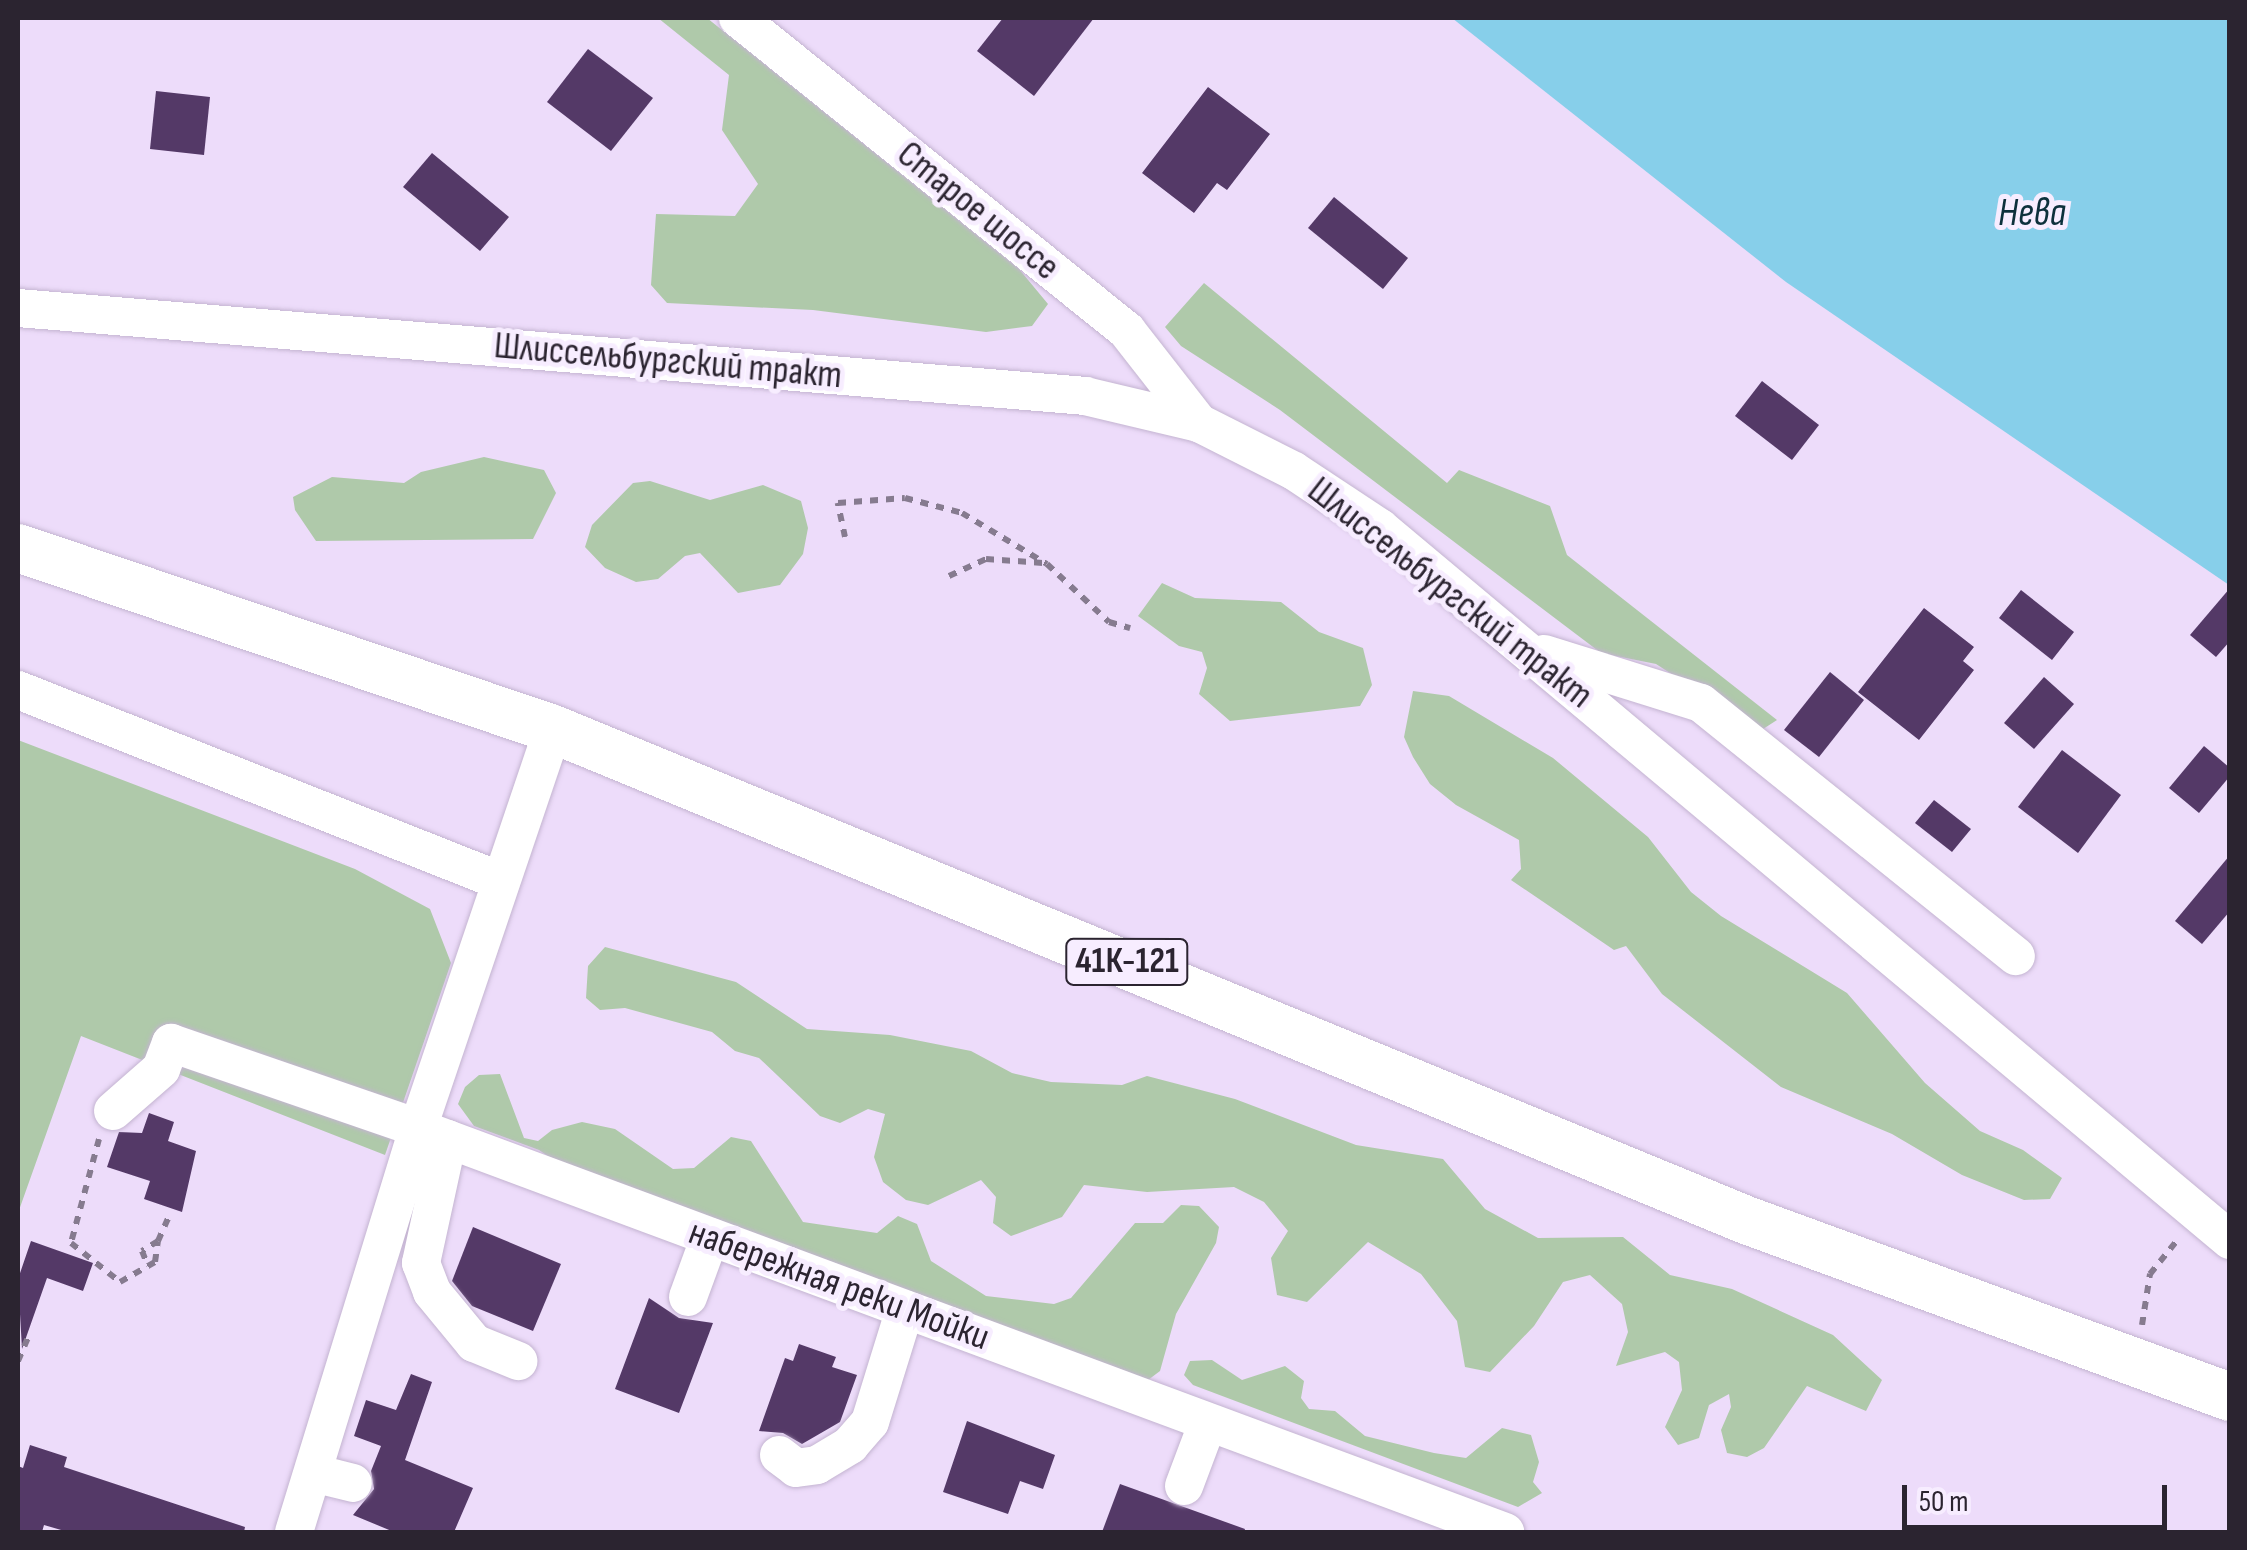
<!DOCTYPE html>
<html>
<head>
<meta charset="utf-8">
<style>
  body { margin:0 }
  #map { position:relative; width:2247px; height:1550px; overflow:hidden; background:#eddcfa; font-family:"Sofia Sans Condensed",sans-serif }
  div>[style] { position:absolute }
  .green>* { inset:0; background:#afc9aa }
  .water>* { inset:0; background:#87cfea }
  .building>* { inset:0; background:#543967 }
  .path>* { height:6px; margin-top:-3px; transform-origin:0; background:repeating-linear-gradient(90deg,#867b8f 0 8px,transparent 0 16px) }
  .roads { filter:drop-shadow(0 0 2px #c4b4d1) drop-shadow(0 0 2px #c4b4d1) }
  .minor>* { height:38px; margin:-19px; padding:0 19px; transform-origin:19px; border-radius:19px; background:#fff }
  .major>* { height:48px; margin:-24px; padding:0 24px; transform-origin:24px; border-radius:24px; background:#fff }
  span { translate:-50% -50%; white-space:nowrap; text-align:center; line-height:1.15; -webkit-text-stroke:10px #f7edff; paint-order:stroke }
  .shield-label span { padding:2px 8px; background:#f7edff; border:2px solid; border-radius:8px; -webkit-text-stroke-width:0 }
  .shield-label { font-size:35px; color:#2b2430; font-weight:700 }
  .street-label { font-size:38px; color:#2b2430 }
  .water-label { font-size:40px; color:#0d303c; font-style:italic }
  .frame { position:absolute; inset:0; border:20px solid #2b2430; pointer-events:none }
  .scale { position:absolute; left:1902px; top:1485px; width:265px; height:45px; box-sizing:border-box; border:5px solid #2b2430; border-top:0; padding-left:12px; font-size:30px; line-height:35px; white-space:nowrap; color:#2b2430; -webkit-text-stroke:8px #f7edff; paint-order:stroke }
</style>
</head>
<body>
<div id="map">
  <div class="green">
    <i style="clip-path:polygon(658px 18px,707px 18px,1019px 269px,1048px 304px,1032px 326px,986px 332px,813px 310px,667px 303px,651px 285px,656px 214px,735px 216px,758px 184px,722px 130px,729px 75px)"></i>
    <i style="clip-path:polygon(1204px 283px,1447px 483px,1459px 470px,1550px 506px,1567px 555px,1777px 720px,1760px 731px,1656px 664px,1601px 653px,1280px 410px,1181px 346px,1165px 327px)"></i>
    <i style="clip-path:polygon(484px 457px,544px 470px,556px 493px,533px 539px,316px 541px,295px 510px,293px 497px,332px 477px,404px 483px,421px 472px)"></i>
    <i style="clip-path:polygon(650px 481px,710px 500px,763px 485px,801px 501px,808px 528px,803px 554px,780px 585px,738px 593px,700px 553px,685px 556px,658px 579px,636px 582px,605px 568px,585px 547px,592px 525px,633px 483px)"></i>
    <i style="clip-path:polygon(1162px 583px,1195px 598px,1281px 602px,1319px 632px,1363px 648px,1372px 685px,1360px 706px,1230px 721px,1199px 694px,1207px 668px,1202px 652px,1179px 646px,1138px 616px)"></i>
    <i style="clip-path:polygon(1413px 691px,1449px 696px,1553px 758px,1648px 837px,1691px 892px,1721px 916px,1847px 993px,1925px 1083px,1980px 1131px,2023px 1150px,2062px 1178px,2050px 1199px,2024px 1200px,1962px 1175px,1892px 1134px,1781px 1087px,1662px 994px,1626px 946px,1614px 950px,1511px 880px,1521px 869px,1519px 840px,1456px 805px,1430px 784px,1413px 757px,1404px 737px)"></i>
    <i style="clip-path:polygon(18px 740px,355px 869px,430px 909px,451px 963px,385px 1155px,81px 1036px,18px 1213px)"></i>
    <i style="clip-path:polygon(605px 947px,736px 982px,807px 1029px,890px 1035px,971px 1051px,1012px 1073px,1051px 1082px,1122px 1085px,1147px 1076px,1235px 1099px,1356px 1145px,1443px 1159px,1485px 1209px,1538px 1238px,1623px 1237px,1670px 1275px,1732px 1289px,1833px 1335px,1882px 1380px,1866px 1411px,1807px 1386px,1764px 1448px,1747px 1457px,1727px 1453px,1721px 1430px,1731px 1407px,1729px 1394px,1709px 1405px,1699px 1438px,1678px 1445px,1665px 1427px,1682px 1390px,1679px 1362px,1665px 1352px,1616px 1366px,1628px 1332px,1622px 1304px,1590px 1275px,1563px 1282px,1534px 1326px,1490px 1372px,1465px 1367px,1457px 1321px,1421px 1274px,1368px 1242px,1307px 1302px,1277px 1295px,1271px 1258px,1288px 1231px,1264px 1202px,1234px 1187px,1147px 1192px,1084px 1185px,1062px 1217px,1011px 1236px,993px 1223px,996px 1197px,981px 1180px,928px 1205px,906px 1200px,883px 1182px,874px 1157px,885px 1114px,868px 1109px,840px 1123px,820px 1116px,759px 1058px,735px 1051px,712px 1032px,625px 1008px,600px 1010px,586px 998px,588px 966px)"></i>
    <i style="clip-path:polygon(500px 1074px,524px 1138px,538px 1141px,552px 1130px,582px 1122px,615px 1129px,673px 1169px,694px 1168px,731px 1137px,751px 1141px,803px 1222px,877px 1233px,898px 1216px,917px 1224px,931px 1261px,986px 1296px,1054px 1304px,1071px 1298px,1135px 1223px,1163px 1223px,1181px 1205px,1199px 1206px,1219px 1227px,1216px 1243px,1176px 1314px,1160px 1371px,1140px 1386px,596px 1189px,539px 1150px,474px 1126px,458px 1104px,465px 1087px,479px 1075px)"></i>
    <i style="clip-path:polygon(1212px 1360px,1242px 1380px,1285px 1366px,1304px 1381px,1301px 1398px,1309px 1409px,1335px 1411px,1365px 1436px,1434px 1453px,1466px 1458px,1502px 1428px,1531px 1435px,1539px 1462px,1533px 1482px,1542px 1493px,1518px 1507px,1193px 1385px,1184px 1375px,1190px 1361px)"></i>
  </div>
  <div class="water">
    <i style="clip-path:polygon(1452px 18px,2229px 18px,2229px 585px,1786px 282px)"></i>
  </div>
  <div class="building">
    <i style="clip-path:polygon(1003px 18px,1094px 18px,1034px 96px,977px 51px)"></i>
    <i style="clip-path:polygon(588px 49px,653px 98px,611px 151px,547px 102px)"></i>
    <i style="clip-path:polygon(1208px 87px,1270px 134px,1227px 190px,1217px 183px,1194px 213px,1142px 173px)"></i>
    <i style="clip-path:polygon(156px 91px,210px 97px,204px 155px,150px 149px)"></i>
    <i style="clip-path:polygon(432px 153px,509px 217px,480px 251px,403px 187px)"></i>
    <i style="clip-path:polygon(1334px 197px,1408px 258px,1383px 289px,1308px 228px)"></i>
    <i style="clip-path:polygon(1762px 381px,1819px 425px,1792px 460px,1735px 416px)"></i>
    <i style="clip-path:polygon(2230px 588px,2230px 641px,2216px 657px,2190px 635px)"></i>
    <i style="clip-path:polygon(2021px 590px,2074px 632px,2052px 660px,1999px 618px)"></i>
    <i style="clip-path:polygon(1924px 608px,1974px 647px,1963px 661px,1974px 670px,1919px 740px,1858px 692px)"></i>
    <i style="clip-path:polygon(1830px 672px,1864px 700px,1819px 757px,1784px 730px)"></i>
    <i style="clip-path:polygon(2044px 677px,2074px 704px,2034px 749px,2004px 723px)"></i>
    <i style="clip-path:polygon(2204px 746px,2230px 768px,2230px 776px,2199px 813px,2169px 788px)"></i>
    <i style="clip-path:polygon(2062px 750px,2121px 795px,2078px 853px,2018px 807px)"></i>
    <i style="clip-path:polygon(1934px 800px,1971px 829px,1952px 852px,1915px 823px)"></i>
    <i style="clip-path:polygon(2230px 855px,2230px 911px,2202px 944px,2175px 921px)"></i>
    <i style="clip-path:polygon(149px 1113px,174px 1122px,168px 1141px,196px 1151px,182px 1212px,144px 1199px,150px 1181px,107px 1167px,119px 1132px,142px 1133px)"></i>
    <i style="clip-path:polygon(473px 1227px,561px 1264px,533px 1331px,472px 1306px,452px 1281px)"></i>
    <i style="clip-path:polygon(31px 1241px,93px 1263px,83px 1291px,47px 1278px,22px 1349px,18px 1279px)"></i>
    <i style="clip-path:polygon(649px 1298px,679px 1318px,713px 1323px,679px 1413px,615px 1389px)"></i>
    <i style="clip-path:polygon(799px 1344px,836px 1357px,832px 1367px,857px 1375px,840px 1422px,802px 1444px,783px 1433px,759px 1431px,785px 1358px,793px 1361px)"></i>
    <i style="clip-path:polygon(411px 1374px,432px 1382px,405px 1460px,473px 1488px,454px 1532px,394px 1532px,353px 1515px,374px 1489px,371px 1471px,381px 1446px,354px 1436px,366px 1400px,396px 1410px)"></i>
    <i style="clip-path:polygon(967px 1421px,1055px 1455px,1043px 1489px,1020px 1481px,1008px 1514px,943px 1492px)"></i>
    <i style="clip-path:polygon(30px 1445px,67px 1457px,64px 1467px,245px 1527px,244px 1532px,68px 1532px,44px 1525px,42px 1532px,18px 1532px,18px 1466px,23px 1468px)"></i>
    <i style="clip-path:polygon(1120px 1484px,1245px 1529px,1244px 1532px,1102px 1532px)"></i>
  </div>
  <div class="path">
    <i style="left:845px;top:537px;width:35px;rotate:-102deg"></i>
    <i style="left:838px;top:503px;width:67px;rotate:-4.3deg"></i>
    <i style="left:905px;top:498px;width:59px;rotate:14.7deg"></i>
    <i style="left:962px;top:513px;width:99px;rotate:31deg"></i>
    <i style="left:1047px;top:564px;width:85px;rotate:43.1deg"></i>
    <i style="left:1109px;top:622px;width:22px;rotate:16deg"></i>
    <i style="left:949px;top:576px;width:41px;rotate:-24.7deg"></i>
    <i style="left:986px;top:559px;width:57px;rotate:4deg"></i>
    <i style="left:99px;top:1139px;width:108px;rotate:105.1deg"></i>
    <i style="left:71px;top:1243px;width:63px;rotate:38.5deg"></i>
    <i style="left:120px;top:1282px;width:40px;rotate:-29.7deg"></i>
    <i style="left:155px;top:1262px;width:21px;rotate:-82deg"></i>
    <i style="left:158px;top:1241px;width:19px;rotate:148deg"></i>
    <i style="left:142px;top:1251px;width:16px;rotate:68deg"></i>
    <i style="left:158px;top:1241px;width:30px;rotate:-66deg"></i>
    <i style="left:2142px;top:1325px;width:52px;rotate:-81.1deg"></i>
    <i style="left:2150px;top:1274px;width:46px;rotate:-51.1deg"></i>
    <i style="left:18px;top:1361px;width:25px;rotate:-67deg"></i>
  </div>
  <div class="roads">
    <div class="minor">
      <i style="left:738px;top:18px;width:499px;rotate:38.8deg"></i>
      <i style="left:1127px;top:331px;width:117px;rotate:52deg"></i>
      <i style="left:18px;top:308px;width:1071px;rotate:4.71deg"></i>
      <i style="left:1085px;top:396px;width:117px;rotate:13.3deg"></i>
      <i style="left:1199px;top:423px;width:106px;rotate:26.8deg"></i>
      <i style="left:1294px;top:471px;width:103px;rotate:33.5deg"></i>
      <i style="left:1380px;top:528px;width:1109px;rotate:39.95deg"></i>
      <i style="left:1544px;top:654px;width:164px;rotate:17.3deg"></i>
      <i style="left:1701px;top:703px;width:404px;rotate:38.8deg"></i>
      <i style="left:18px;top:690px;width:516px;rotate:21.6deg"></i>
      <i style="left:113px;top:1111px;width:64px;rotate:-41.2deg"></i>
      <i style="left:161px;top:1069px;width:28px;rotate:-69deg"></i>
      <i style="left:171px;top:1043px;width:261px;rotate:19deg"></i>
      <i style="left:418px;top:1128px;width:1160px;rotate:20.39deg"></i>
      <i style="left:448px;top:1139px;width:127px;rotate:102.3deg"></i>
      <i style="left:421px;top:1263px;width:31px;rotate:69deg"></i>
      <i style="left:432px;top:1292px;width:66px;rotate:50.5deg"></i>
      <i style="left:474px;top:1343px;width:48px;rotate:22.2deg"></i>
      <i style="left:688px;top:1297px;width:64px;rotate:-69.9deg"></i>
      <i style="left:779px;top:1455px;width:21px;rotate:37deg"></i>
      <i style="left:796px;top:1468px;width:21px;rotate:-8deg"></i>
      <i style="left:817px;top:1465px;width:39px;rotate:-31deg"></i>
      <i style="left:850px;top:1445px;width:30px;rotate:-49deg"></i>
      <i style="left:870px;top:1422px;width:118px;rotate:-72.8deg"></i>
      <i style="left:313px;top:1473px;width:41px;rotate:14deg"></i>
      <i style="left:1184px;top:1486px;width:68px;rotate:-69.4deg"></i>
      <i style="left:294px;top:1532px;width:423px;rotate:-72.9deg"></i>
      <i style="left:418px;top:1128px;width:421px;rotate:-71.3deg"></i>
    </div>
    <div class="major">
      <i style="left:18px;top:548px;width:565px;rotate:18.69deg"></i>
      <i style="left:553px;top:729px;width:1290px;rotate:22.37deg"></i>
      <i style="left:1746px;top:1220px;width:515px;rotate:20.09deg"></i>
    </div>
  </div>
  <div class="shield-label">
    <span style="left:1127px;top:962px">41К-121</span>
  </div>
  <div class="street-label">
    <span style="left:978px;top:211px;rotate:39deg">Старое шоссе</span>
    <span style="left:668px;top:361px;rotate:5deg">Шлиссельбургский тракт</span>
    <span style="left:1450px;top:593px;rotate:38deg">Шлиссельбургский тракт</span>
    <span style="left:839px;top:1285px;rotate:20deg">набережная реки Мойки</span>
  </div>
  <div class="water-label">
    <span style="left:2032px;top:213px">Нева</span>
  </div>
  <div class="frame"></div>
  <div class="scale">50 m</div>
</div>
</body>
</html>
